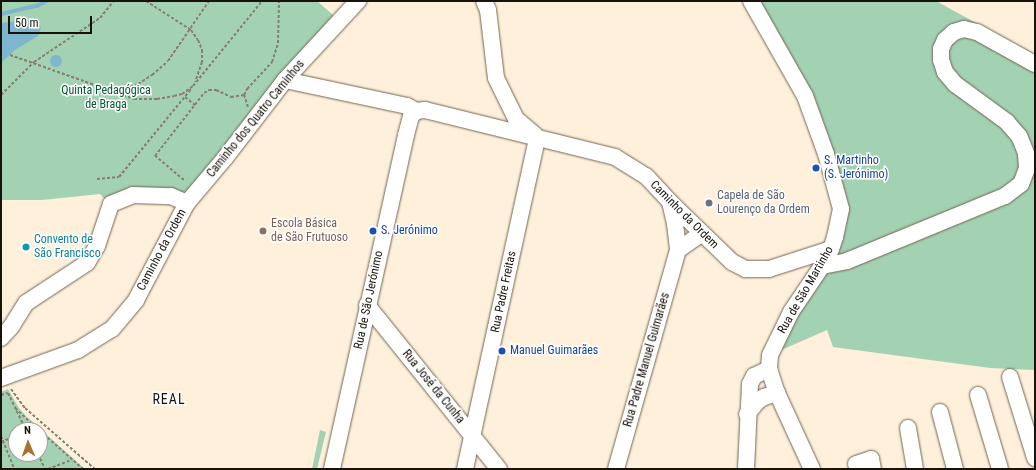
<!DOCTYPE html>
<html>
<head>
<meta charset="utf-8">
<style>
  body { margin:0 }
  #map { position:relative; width:1036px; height:470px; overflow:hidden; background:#fef0db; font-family:"Roboto Condensed",sans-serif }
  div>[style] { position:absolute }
  .green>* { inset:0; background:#a3d2b3 }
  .water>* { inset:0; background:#7eb6cd }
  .round { border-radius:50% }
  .stream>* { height:3.5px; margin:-1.75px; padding:0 1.75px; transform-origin:1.75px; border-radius:1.75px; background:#7eb6cd }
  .path>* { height:2px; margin-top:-1px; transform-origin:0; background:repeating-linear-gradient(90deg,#877e70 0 3px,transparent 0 5px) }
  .roads { filter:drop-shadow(0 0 1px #716553) drop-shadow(0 0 1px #716553) }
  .minor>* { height:16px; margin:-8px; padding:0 8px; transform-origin:8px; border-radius:8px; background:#fff }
  .dots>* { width:11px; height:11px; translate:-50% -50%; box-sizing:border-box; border:2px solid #fff; border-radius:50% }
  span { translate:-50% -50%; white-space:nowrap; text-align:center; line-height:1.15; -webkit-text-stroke:3px #fff; paint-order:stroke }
  .park-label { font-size:12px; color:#035731 }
  .street-label { font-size:12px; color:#17120b }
  .transit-label { font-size:12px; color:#164399 }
  .left { translate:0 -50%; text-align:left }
  .worship-label { font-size:12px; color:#5b616d }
  .education-label { font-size:12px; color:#785e54 }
  .culture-label { font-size:12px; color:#0d838f }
  .quarter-label { font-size:14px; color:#17120b; letter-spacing:1px }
  .frame { position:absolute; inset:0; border:2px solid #17120b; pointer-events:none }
  .north { position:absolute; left:8px; top:422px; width:40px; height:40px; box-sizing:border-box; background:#fff; border:1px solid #a2a09d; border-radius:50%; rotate:358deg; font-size:11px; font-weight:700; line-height:16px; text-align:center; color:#17120b }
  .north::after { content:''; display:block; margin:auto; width:14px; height:18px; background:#a9712e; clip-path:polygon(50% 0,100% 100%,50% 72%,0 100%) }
  .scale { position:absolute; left:8px; top:16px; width:84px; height:18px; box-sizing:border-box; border:2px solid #17120b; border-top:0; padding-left:5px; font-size:12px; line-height:14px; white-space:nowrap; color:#17120b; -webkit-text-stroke:3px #fff; paint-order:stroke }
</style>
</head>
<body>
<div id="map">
  <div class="green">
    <i style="clip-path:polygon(1px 1px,317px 1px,340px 21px,187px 203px,171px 196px,108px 203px,100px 194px,42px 200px,1px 200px)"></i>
    <i style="clip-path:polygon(751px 1px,936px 1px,1035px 55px,1035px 370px,990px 368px,833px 347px,827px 330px,770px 355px,841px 209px,826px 154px)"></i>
    <i style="clip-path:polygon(evenodd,8px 389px,19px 408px,27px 417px,85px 469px,1px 469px,1px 392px,8px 389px,16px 430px,40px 430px,40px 454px,16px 454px,16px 430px)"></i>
    <i style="clip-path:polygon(320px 430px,326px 432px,317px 469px,312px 469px)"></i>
  </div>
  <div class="water">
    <i style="clip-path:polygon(30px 20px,38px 23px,41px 28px,38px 36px,15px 50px,1px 63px,1px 23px)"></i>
    <i class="round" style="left:50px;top:55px;width:12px;height:12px"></i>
  </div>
  <div class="stream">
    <i style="left:1px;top:14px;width:37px;rotate:-13deg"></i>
    <i style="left:37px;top:6px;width:11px;rotate:-27deg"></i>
  </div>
  <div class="path">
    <i style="left:146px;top:1px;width:54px;rotate:32.8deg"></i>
    <i style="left:191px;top:30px;width:12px;rotate:55deg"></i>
    <i style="left:198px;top:40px;width:11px;rotate:68deg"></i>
    <i style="left:202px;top:50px;width:12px;rotate:90deg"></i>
    <i style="left:202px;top:62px;width:21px;rotate:109deg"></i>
    <i style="left:10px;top:55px;width:132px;rotate:19.5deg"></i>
    <i style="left:134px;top:99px;width:23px"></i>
    <i style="left:157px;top:99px;width:17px;rotate:-10deg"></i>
    <i style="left:174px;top:96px;width:8px;rotate:-14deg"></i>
    <i style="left:182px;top:94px;width:14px;rotate:-36deg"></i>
    <i style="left:193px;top:86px;width:109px;rotate:-50.9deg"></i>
    <i style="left:116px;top:92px;width:23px;rotate:-20deg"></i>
    <i style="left:138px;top:84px;width:17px;rotate:-33deg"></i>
    <i style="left:152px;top:75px;width:21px;rotate:-41deg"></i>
    <i style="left:168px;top:61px;width:73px;rotate:-55.7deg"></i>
    <i style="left:1px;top:95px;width:47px;rotate:-45deg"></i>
    <i style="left:34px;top:62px;width:79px;rotate:-33.7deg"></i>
    <i style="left:100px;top:18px;width:22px;rotate:-51deg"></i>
    <i style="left:185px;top:97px;width:13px;rotate:39deg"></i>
    <i style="left:248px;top:107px;width:13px;rotate:-108deg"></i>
    <i style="left:244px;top:95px;width:7px;rotate:-63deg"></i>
    <i style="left:247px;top:89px;width:37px;rotate:-47deg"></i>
    <i style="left:272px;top:62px;width:20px;rotate:-72deg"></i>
    <i style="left:278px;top:43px;width:42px;rotate:-88.6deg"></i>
    <i style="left:97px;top:179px;width:22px;rotate:-5deg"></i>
    <i style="left:119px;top:177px;width:114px;rotate:-50.7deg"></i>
    <i style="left:184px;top:180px;width:38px;rotate:-140deg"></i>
    <i style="left:155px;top:156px;width:80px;rotate:-52.1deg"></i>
    <i style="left:204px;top:93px;width:6px;rotate:-31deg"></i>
    <i style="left:209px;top:90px;width:7px"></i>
    <i style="left:216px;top:90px;width:17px;rotate:25deg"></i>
    <i style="left:231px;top:97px;width:13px;rotate:-9deg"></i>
    <i style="left:11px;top:389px;width:24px;rotate:54deg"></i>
    <i style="left:25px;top:408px;width:93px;rotate:41.1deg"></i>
    <i style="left:1px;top:395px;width:7px;rotate:-16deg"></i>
    <i style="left:8px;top:393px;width:41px;rotate:64.1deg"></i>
    <i style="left:15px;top:408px;width:33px;rotate:43deg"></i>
    <i style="left:40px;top:431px;width:57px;rotate:41.5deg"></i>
    <i style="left:1px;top:436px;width:35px;rotate:68deg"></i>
    <i style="left:1px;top:442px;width:16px;rotate:-22deg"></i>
    <i style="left:38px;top:454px;width:17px;rotate:65deg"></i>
    <i style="left:48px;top:469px;width:26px;rotate:-21deg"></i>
  </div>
  <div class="roads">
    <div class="minor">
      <i style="left:484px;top:1px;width:10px;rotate:66deg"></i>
      <i style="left:488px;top:10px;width:68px;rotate:83.3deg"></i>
      <i style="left:496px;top:78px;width:46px;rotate:64deg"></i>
      <i style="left:516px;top:119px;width:25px;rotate:40deg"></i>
      <i style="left:751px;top:1px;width:109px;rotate:60.4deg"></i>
      <i style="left:805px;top:96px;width:62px;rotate:70.1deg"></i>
      <i style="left:826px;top:154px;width:57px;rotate:74.7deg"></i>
      <i style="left:841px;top:209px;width:29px;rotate:102deg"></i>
      <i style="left:835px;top:237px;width:13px;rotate:108deg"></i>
      <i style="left:831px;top:249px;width:19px;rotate:118deg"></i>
      <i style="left:822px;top:266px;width:55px;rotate:124deg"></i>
      <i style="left:791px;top:312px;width:48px;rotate:116deg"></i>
      <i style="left:770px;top:355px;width:14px;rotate:94deg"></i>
      <i style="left:769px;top:369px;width:25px;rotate:72deg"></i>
      <i style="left:777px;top:393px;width:84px;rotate:65.3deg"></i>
      <i style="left:285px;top:80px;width:125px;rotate:12deg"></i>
      <i style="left:407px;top:106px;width:10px;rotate:29deg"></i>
      <i style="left:416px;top:111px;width:9px;rotate:-6deg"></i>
      <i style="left:425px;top:110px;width:196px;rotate:13.9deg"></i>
      <i style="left:615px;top:157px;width:36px;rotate:32deg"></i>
      <i style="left:646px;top:176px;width:35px;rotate:47deg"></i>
      <i style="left:670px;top:202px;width:86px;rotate:44.1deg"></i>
      <i style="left:732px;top:262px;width:16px;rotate:27deg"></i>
      <i style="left:746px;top:269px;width:23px"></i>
      <i style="left:769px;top:269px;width:65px;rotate:-17.9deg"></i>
      <i style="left:670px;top:202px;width:23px;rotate:77deg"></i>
      <i style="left:675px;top:224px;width:26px;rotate:83deg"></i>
      <i style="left:822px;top:266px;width:25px;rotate:-11deg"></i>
      <i style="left:847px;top:261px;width:171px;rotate:-22.4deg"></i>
      <i style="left:1005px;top:196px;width:20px;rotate:-37deg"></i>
      <i style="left:1021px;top:184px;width:17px;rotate:-69deg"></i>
      <i style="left:1027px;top:168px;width:15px;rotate:-94deg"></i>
      <i style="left:1026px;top:153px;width:18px;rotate:-112deg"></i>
      <i style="left:1019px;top:136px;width:18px;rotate:-131deg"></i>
      <i style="left:1007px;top:122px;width:64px;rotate:-143.8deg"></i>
      <i style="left:955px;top:84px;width:16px;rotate:-130deg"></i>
      <i style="left:945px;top:72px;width:13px;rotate:-108deg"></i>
      <i style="left:941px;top:60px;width:11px;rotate:-90deg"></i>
      <i style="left:941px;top:49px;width:10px;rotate:-66deg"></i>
      <i style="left:945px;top:40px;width:12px;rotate:-42deg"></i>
      <i style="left:954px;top:32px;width:10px;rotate:-17deg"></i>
      <i style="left:964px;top:29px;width:13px;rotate:13deg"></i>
      <i style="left:977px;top:32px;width:66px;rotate:28.9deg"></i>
      <i style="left:367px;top:305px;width:211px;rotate:51.2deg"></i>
      <i style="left:1px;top:338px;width:15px;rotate:-48deg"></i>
      <i style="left:11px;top:327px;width:28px;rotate:-58deg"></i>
      <i style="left:26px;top:303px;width:73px;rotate:-33.3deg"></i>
      <i style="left:87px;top:263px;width:20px;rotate:-60deg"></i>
      <i style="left:97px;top:246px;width:44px;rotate:-71.6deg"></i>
      <i style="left:111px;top:204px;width:24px;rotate:-22deg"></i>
      <i style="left:133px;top:195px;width:38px;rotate:2deg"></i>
      <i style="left:171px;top:196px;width:17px;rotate:24deg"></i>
      <i style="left:1010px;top:377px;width:85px;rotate:72.8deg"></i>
      <i style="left:1px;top:378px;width:82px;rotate:-20deg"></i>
      <i style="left:78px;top:350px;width:40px;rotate:-32deg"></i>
      <i style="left:112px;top:329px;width:38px;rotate:-50deg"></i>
      <i style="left:136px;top:300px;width:110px;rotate:-62.3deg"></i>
      <i style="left:187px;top:203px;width:59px;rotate:-49.8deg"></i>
      <i style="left:225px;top:158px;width:98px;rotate:-52.4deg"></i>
      <i style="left:285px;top:80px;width:108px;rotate:-47.3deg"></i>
      <i style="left:978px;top:395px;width:77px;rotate:73.4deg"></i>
      <i style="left:940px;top:412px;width:59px;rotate:75.3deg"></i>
      <i style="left:747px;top:414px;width:17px;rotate:-50deg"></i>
      <i style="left:758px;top:401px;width:7px;rotate:-34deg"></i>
      <i style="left:764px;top:397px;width:14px;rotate:-17deg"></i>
      <i style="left:908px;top:428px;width:42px;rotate:80.3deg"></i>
      <i style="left:856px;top:464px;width:16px;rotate:-18deg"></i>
      <i style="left:871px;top:459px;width:10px;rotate:79deg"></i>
      <i style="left:332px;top:469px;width:342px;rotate:-77.5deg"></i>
      <i style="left:406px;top:135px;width:20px;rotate:-75deg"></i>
      <i style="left:411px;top:116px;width:7px;rotate:-45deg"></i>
      <i style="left:465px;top:469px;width:339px;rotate:-77.7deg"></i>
      <i style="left:616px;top:469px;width:228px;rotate:-74.2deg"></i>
      <i style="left:678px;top:250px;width:29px;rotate:-35deg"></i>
      <i style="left:746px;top:469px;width:85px;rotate:-87.3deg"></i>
      <i style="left:750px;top:384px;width:9px;rotate:-63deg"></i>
      <i style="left:754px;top:376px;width:17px;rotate:-25deg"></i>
    </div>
  </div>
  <div class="dots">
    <i style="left:816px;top:168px;background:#1a4fb4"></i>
    <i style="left:709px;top:203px;background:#6b7280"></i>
    <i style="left:263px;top:231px;background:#8d6e63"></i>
    <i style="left:373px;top:231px;background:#1a4fb4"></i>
    <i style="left:26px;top:247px;background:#0f9aa8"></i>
    <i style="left:502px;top:351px;background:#1a4fb4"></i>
  </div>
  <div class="park-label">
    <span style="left:106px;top:98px">Quinta Pedagógica<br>de Braga</span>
  </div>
  <div class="street-label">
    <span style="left:256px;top:119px;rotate:-51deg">Caminho dos Quatro Caminhos</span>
    <span style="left:684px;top:215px;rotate:45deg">Caminho da Ordem</span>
    <span style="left:162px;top:250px;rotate:-62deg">Caminho da Ordem</span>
    <span style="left:806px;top:290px;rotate:-60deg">Rua de São Martinho</span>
    <span style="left:504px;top:292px;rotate:-78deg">Rua Padre Freitas</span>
    <span style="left:369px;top:300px;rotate:-78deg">Rua de São Jerónimo</span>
    <span style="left:647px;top:360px;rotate:-74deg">Rua Padre Manuel Guimarães</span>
    <span style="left:433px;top:387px;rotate:51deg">Rua José da Cunha</span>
  </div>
  <div class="transit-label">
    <span class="left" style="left:824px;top:168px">S. Martinho<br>(S. Jerónimo)</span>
    <span class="left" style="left:381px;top:231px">S. Jerónimo</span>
    <span class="left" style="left:510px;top:351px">Manuel Guimarães</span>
  </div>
  <div class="worship-label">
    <span class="left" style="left:717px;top:203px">Capela de São<br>Lourenço da Ordem</span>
  </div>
  <div class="education-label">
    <span class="left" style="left:271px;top:231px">Escola Básica<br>de São Frutuoso</span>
  </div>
  <div class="culture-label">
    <span class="left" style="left:34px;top:247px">Convento de<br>São Francisco</span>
  </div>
  <div class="quarter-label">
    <span style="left:169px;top:399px">REAL</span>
  </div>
  <div class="frame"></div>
  <div class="north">N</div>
  <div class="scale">50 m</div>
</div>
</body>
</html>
